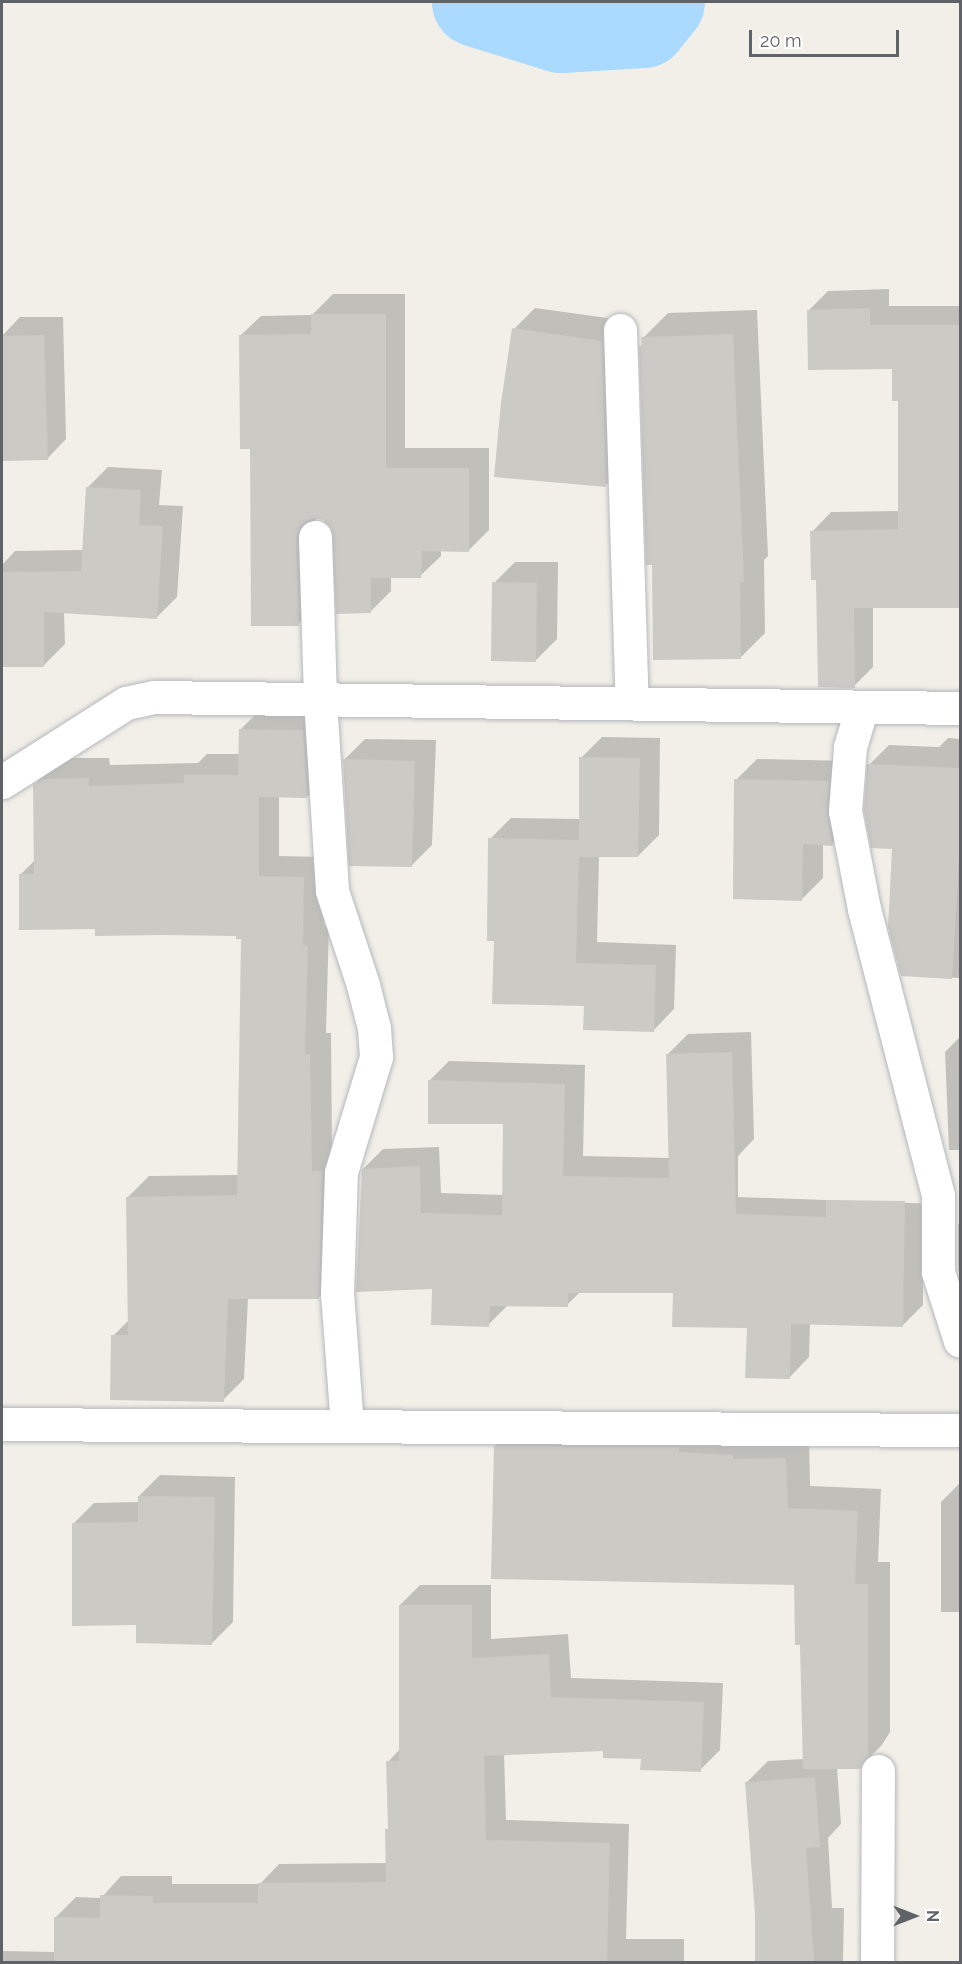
<!DOCTYPE html>
<html>
<head>
<meta charset="utf-8">
<style>
  body { margin:0 }
  #map { position:relative; width:962px; height:1964px; overflow:hidden; background:#f1efe8; font-family:Raleway,sans-serif }
  div>[style] { position:absolute }
  .shadow>* { inset:0; background:#0003 }
  .river>* { height:90px; margin:-45px; padding:0 45px; transform-origin:45px; border-radius:45px; background:#aadaff }
  .building>* { inset:0; background:#cccac5 }
  .roads { filter:drop-shadow(0 0 2px #b5b8bc) drop-shadow(0 0 2px #b5b8bc) }
  .minor>* { height:33px; margin:-16.5px; padding:0 16.5px; transform-origin:16.5px; border-radius:16.5px; background:#fff }
  span { translate:-50% -50%; white-space:nowrap; text-align:center; line-height:1.15; -webkit-text-stroke:4.5px #fff; paint-order:stroke }
  .frame { position:absolute; inset:0; border:3px solid #5f6368; pointer-events:none }
  .north { position:absolute; left:884px; top:1886px; width:60px; height:60px; -webkit-text-stroke:4px #fff; paint-order:stroke; rotate:90deg; font-size:16px; font-weight:700; line-height:24px; text-align:center; color:#5f6368 }
  .north::after { content:''; display:block; margin:auto; width:21px; height:27px; background:#5f6368; clip-path:polygon(50% 0,100% 100%,50% 72%,0 100%) }
  .scale { position:absolute; left:749px; top:30px; width:150px; height:27px; box-sizing:border-box; border:3px solid #5f6368; border-top:0; padding-left:8px; font-size:18px; line-height:21px; white-space:nowrap; color:#5f6368; -webkit-text-stroke:4px #fff; paint-order:stroke }
</style>
</head>
<body>
<div id="map">
  <div class="shadow">
    <i style="clip-path:polygon(889px 289px,889px 306px,960px 306px,960px 606px,873px 606px,873px 667px,854px 686px,818px 578px,812px 532px,831px 512px,900px 511px,900px 400px,894px 368px,809px 310px,828px 291px)"></i>
    <i style="clip-path:polygon(333px 294px,405px 294px,405px 448px,489px 448px,489px 530px,469px 550px,441px 549px,441px 556px,420px 576px,391px 577px,391px 591px,371px 611px,333px 527px,324px 519px,316px 517px,319px 604px,298px 624px,251px 447px,240px 336px,261px 316px,312px 315px)"></i>
    <i style="clip-path:polygon(535px 308px,622px 320px,627px 464px,606px 485px,514px 329px)"></i>
    <i style="clip-path:polygon(757px 310px,768px 556px,764px 560px,765px 633px,740px 658px,653px 563px,641px 347px,643px 338px,668px 313px)"></i>
    <i style="clip-path:polygon(20px 317px,63px 317px,66px 439px,47px 459px,2px 460px,2px 336px)"></i>
    <i style="clip-path:polygon(108px 467px,162px 470px,159px 505px,183px 506px,177px 597px,156px 618px,64px 612px,65px 644px,44px 665px,2px 666px,2px 565px,15px 551px,83px 550px,87px 488px)"></i>
    <i style="clip-path:polygon(515px 562px,558px 562px,557px 639px,536px 660px,494px 583px)"></i>
    <i style="clip-path:polygon(261px 709px,324px 710px,328px 776px,307px 797px,279px 796px,279px 856px,325px 857px,324px 925px,329px 925px,326px 1033px,331px 1033px,332px 1151px,339px 1277px,318px 1298px,248px 1298px,244px 1379px,223px 1400px,113px 1336px,130px 1319px,128px 1197px,149px 1176px,239px 1175px,242px 937px,237px 935px,96px 927px,20px 875px,35px 860px,34px 785px,56px 764px,64px 758px,109px 758px,110px 765px,198px 763px,207px 754px,240px 754px,240px 730px)"></i>
    <i style="clip-path:polygon(602px 737px,660px 738px,659px 835px,638px 856px,599px 856px,597px 942px,676px 945px,674px 1009px,653px 1031px,586px 1004px,496px 939px,490px 839px,511px 818px,580px 819px,581px 758px)"></i>
    <i style="clip-path:polygon(948px 738px,960px 739px,960px 978px,902px 975px,893px 848px,869px 765px,889px 745px,939px 747px)"></i>
    <i style="clip-path:polygon(365px 739px,436px 740px,432px 845px,411px 866px,344px 760px)"></i>
    <i style="clip-path:polygon(757px 759px,849px 761px,853px 823px,832px 844px,823px 843px,823px 878px,802px 899px,736px 780px)"></i>
    <i style="clip-path:polygon(751px 1032px,754px 1139px,738px 1156px,738px 1197px,939px 1204px,923px 1276px,923px 1305px,903px 1325px,810px 1323px,809px 1357px,789px 1378px,748px 1326px,674px 1292px,580px 1292px,567px 1305px,509px 1304px,488px 1325px,433px 1287px,363px 1169px,383px 1149px,439px 1147px,441px 1193px,504px 1195px,505px 1123px,429px 1081px,449px 1061px,585px 1065px,583px 1156px,670px 1158px,668px 1054px,688px 1034px)"></i>
    <i style="clip-path:polygon(960px 1037px,960px 1150px,949px 1150px,945px 1052px)"></i>
    <i style="clip-path:polygon(960px 1223px,960px 1276px,958px 1269px,958px 1225px)"></i>
    <i style="clip-path:polygon(518px 1424px,809px 1436px,810px 1486px,881px 1489px,878px 1562px,890px 1562px,890px 1732px,882px 1745px,859px 1768px,837px 1768px,841px 1824px,828px 1838px,832px 1908px,844px 1908px,843px 1962px,756px 1962px,757px 1914px,747px 1782px,768px 1761px,804px 1759px,802px 1644px,795px 1584px,495px 1446px)"></i>
    <i style="clip-path:polygon(160px 1475px,235px 1477px,233px 1622px,212px 1643px,73px 1524px,94px 1503px,139px 1502px,139px 1496px)"></i>
    <i style="clip-path:polygon(960px 1483px,960px 1612px,941px 1612px,941px 1502px)"></i>
    <i style="clip-path:polygon(420px 1585px,491px 1585px,491px 1639px,568px 1634px,571px 1678px,723px 1683px,720px 1750px,700px 1770px,604px 1749px,504px 1753px,506px 1820px,629px 1824px,626px 1939px,684px 1939px,684px 1962px,2px 1962px,2px 1951px,55px 1952px,56px 1917px,76px 1897px,101px 1898px,121px 1876px,172px 1876px,172px 1884px,260px 1884px,279px 1864px,387px 1863px,386px 1830px,390px 1827px,388px 1762px,400px 1749px,400px 1605px)"></i>
  </div>
  <div class="river">
    <i style="left:477px;top:2px;width:88px;rotate:17.2deg"></i>
    <i style="left:561px;top:28px;width:82px;rotate:-3.5deg"></i>
    <i style="left:643px;top:23px;width:27px;rotate:-51deg"></i>
  </div>
  <div class="building">
    <i style="clip-path:polygon(870px 308px,870px 325px,960px 325px,960px 608px,854px 608px,855px 688px,818px 687px,816px 580px,811px 580px,810px 531px,898px 529px,898px 401px,892px 401px,892px 369px,808px 370px,807px 310px)"></i>
    <i style="clip-path:polygon(311px 314px,386px 314px,386px 468px,469px 468px,469px 552px,422px 551px,421px 578px,371px 578px,371px 613px,336px 614px,331px 528px,323px 520px,314px 518px,306px 521px,299px 528px,296px 538px,299px 626px,251px 626px,250px 449px,240px 449px,239px 335px,311px 334px)"></i>
    <i style="clip-path:polygon(512px 328px,602px 341px,606px 487px,494px 477px,501px 403px)"></i>
    <i style="clip-path:polygon(733px 334px,744px 582px,740px 582px,741px 659px,653px 660px,652px 565px,646px 565px,639px 346px,642px 346px,641px 337px)"></i>
    <i style="clip-path:polygon(44px 335px,48px 460px,2px 461px,2px 336px)"></i>
    <i style="clip-path:polygon(86px 487px,141px 490px,139px 525px,163px 526px,157px 619px,44px 612px,44px 667px,2px 667px,2px 572px,81px 571px)"></i>
    <i style="clip-path:polygon(492px 582px,537px 583px,536px 662px,491px 661px)"></i>
    <i style="clip-path:polygon(239px 729px,303px 730px,307px 798px,259px 797px,259px 876px,304px 877px,303px 945px,308px 946px,305px 1054px,310px 1054px,312px 1171px,322px 1171px,319px 1299px,228px 1299px,224px 1402px,110px 1400px,111px 1335px,128px 1335px,126px 1197px,237px 1195px,241px 939px,236px 939px,236px 936px,162px 935px,95px 936px,95px 929px,19px 930px,19px 874px,34px 874px,33px 785px,42px 779px,89px 778px,89px 786px,184px 783px,184px 775px,238px 775px)"></i>
    <i style="clip-path:polygon(579px 757px,640px 758px,638px 857px,579px 857px,576px 963px,656px 965px,654px 1032px,583px 1030px,584px 1006px,492px 1004px,494px 941px,487px 941px,488px 838px,579px 840px)"></i>
    <i style="clip-path:polygon(343px 759px,415px 761px,412px 867px,349px 866px)"></i>
    <i style="clip-path:polygon(867px 764px,960px 768px,960px 843px,952px 979px,901px 976px,888px 927px,892px 849px,871px 848px,864px 810px)"></i>
    <i style="clip-path:polygon(734px 779px,829px 781px,827px 814px,833px 846px,803px 844px,802px 901px,733px 899px)"></i>
    <i style="clip-path:polygon(732px 1052px,736px 1214px,826px 1217px,826px 1200px,905px 1201px,903px 1327px,791px 1324px,790px 1379px,745px 1378px,747px 1328px,672px 1327px,673px 1293px,568px 1293px,568px 1307px,490px 1306px,489px 1327px,431px 1325px,432px 1289px,356px 1292px,362px 1169px,420px 1166px,421px 1213px,502px 1215px,503px 1124px,428px 1124px,428px 1080px,565px 1084px,563px 1176px,669px 1178px,666px 1054px)"></i>
    <i style="clip-path:polygon(494px 1446px,679px 1447px,679px 1452px,733px 1455px,733px 1459px,786px 1458px,788px 1508px,858px 1511px,855px 1584px,868px 1584px,868px 1756px,860px 1769px,803px 1769px,800px 1645px,795px 1645px,794px 1585px,491px 1579px)"></i>
    <i style="clip-path:polygon(138px 1496px,215px 1497px,212px 1645px,136px 1643px,136px 1625px,72px 1626px,72px 1523px,138px 1522px)"></i>
    <i style="clip-path:polygon(399px 1605px,472px 1605px,472px 1658px,549px 1654px,551px 1697px,704px 1702px,701px 1772px,640px 1770px,641px 1759px,603px 1758px,603px 1751px,484px 1756px,486px 1840px,610px 1843px,607px 1962px,54px 1962px,54px 1917px,100px 1918px,100px 1895px,153px 1896px,153px 1903px,258px 1903px,258px 1883px,386px 1882px,385px 1829px,388px 1829px,386px 1761px,399px 1761px)"></i>
    <i style="clip-path:polygon(815px 1777px,820px 1847px,806px 1848px,814px 1962px,755px 1962px,755px 1914px,745px 1782px)"></i>
  </div>
  <div class="roads">
    <div class="minor">
      <i style="left:620px;top:330px;width:373px;rotate:88.2deg"></i>
      <i style="left:315px;top:537px;width:162px;rotate:88.2deg"></i>
      <i style="left:320px;top:699px;width:192px;rotate:86.4deg"></i>
      <i style="left:332px;top:891px;width:99px;rotate:71.7deg"></i>
      <i style="left:363px;top:985px;width:44px;rotate:75.7deg"></i>
      <i style="left:374px;top:1028px;width:29px;rotate:86deg"></i>
      <i style="left:376px;top:1057px;width:120px;rotate:106.9deg"></i>
      <i style="left:341px;top:1172px;width:121px;rotate:91.9deg"></i>
      <i style="left:337px;top:1293px;width:133px;rotate:85.7deg"></i>
      <i style="left:862px;top:707px;width:42px;rotate:106.7deg"></i>
      <i style="left:850px;top:747px;width:64px;rotate:94.5deg"></i>
      <i style="left:845px;top:811px;width:100px;rotate:79deg"></i>
      <i style="left:864px;top:909px;width:295px;rotate:75.5deg"></i>
      <i style="left:938px;top:1195px;width:77px;rotate:90deg"></i>
      <i style="left:938px;top:1272px;width:72px;rotate:72.3deg"></i>
      <i style="left:2px;top:782px;width:147px;rotate:-32.5deg"></i>
      <i style="left:126px;top:703px;width:29px;rotate:-12deg"></i>
      <i style="left:154px;top:697px;width:806px;rotate:0.78deg"></i>
      <i style="left:2px;top:1424px;width:958px;rotate:0.36deg"></i>
      <i style="left:877px;top:1962px;width:191px;rotate:-89.7deg"></i>
    </div>
  </div>
  <div class="frame"></div>
  <div class="north">N</div>
  <div class="scale">20 m</div>
</div>
</body>
</html>
